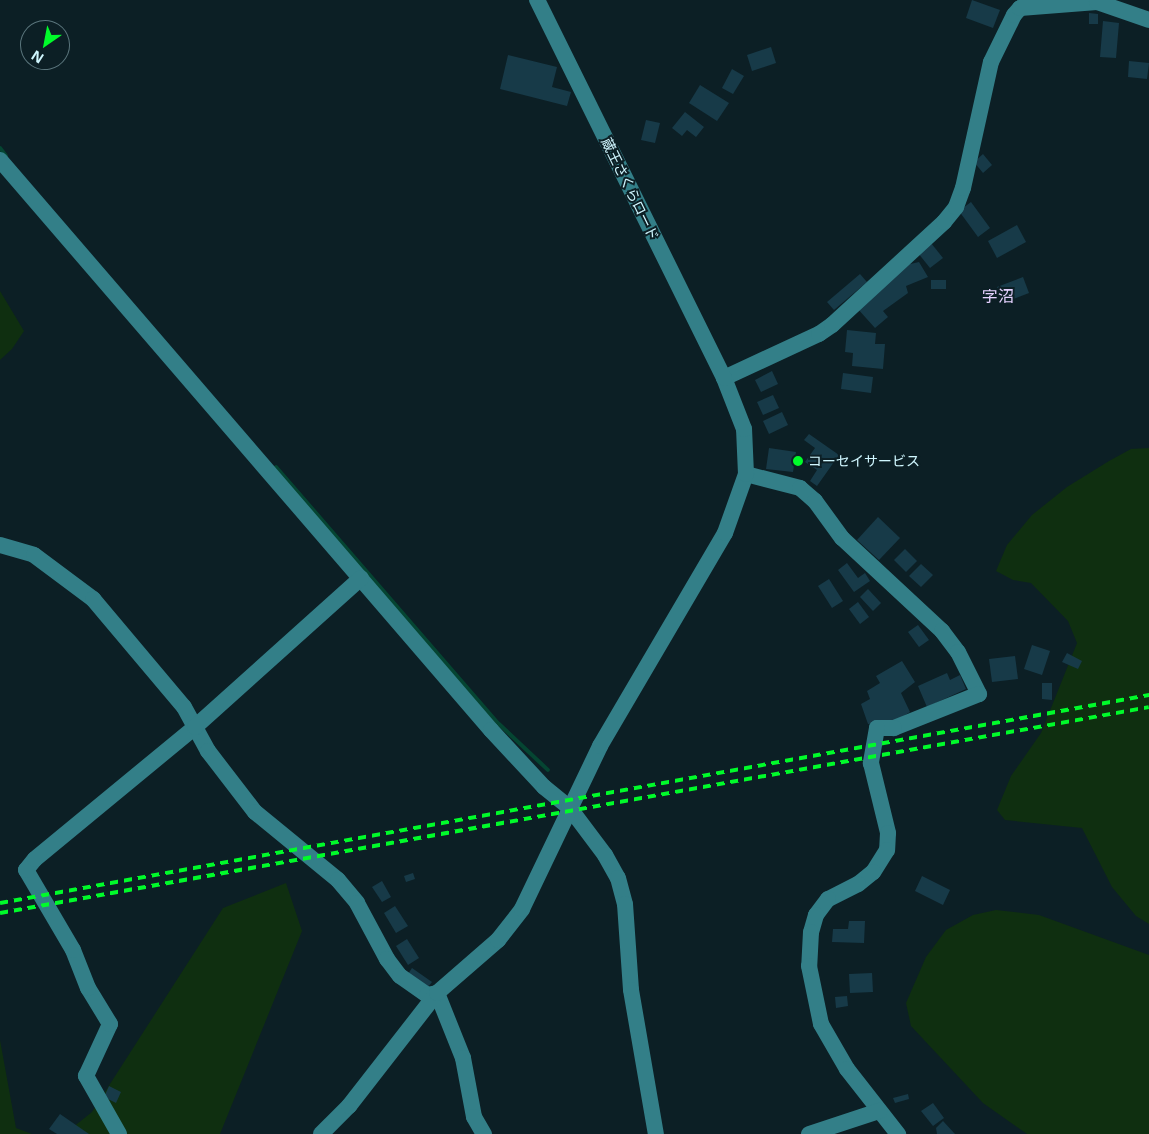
<!DOCTYPE html>
<html>
<head>
<meta charset="utf-8">
<style>
  body { margin:0 }
  #map { position:relative; width:1149px; height:1134px; overflow:hidden; background:#0c1f25; font-family:"Open Sans","Noto Sans JP",sans-serif }
  div>[style] { position:absolute }
  .green>* { inset:0; background:#0f2f10 }
  .stream>* { height:4px; margin:-2px; padding:0 2px; transform-origin:2px; border-radius:2px; background:#054532 }
  .building>* { inset:0; background:#173a48 }
  .minor>* { height:16px; margin:-8px; padding:0 8px; transform-origin:8px; border-radius:8px; background:#337f88 }
  .rail>* { height:4px; margin-top:-2px; transform-origin:0; background:repeating-linear-gradient(90deg,#00fb2a 0 8px,transparent 0 14px) }
  .dots>* { width:14px; height:14px; translate:-50% -50%; box-sizing:border-box; border:2px solid #0c1f25; border-radius:50% }
  span { translate:-50% -50%; white-space:nowrap; text-align:center; line-height:1.15; -webkit-text-stroke:4px #0c1f25; paint-order:stroke }
  .street-label { font-size:14px; color:#d0f7ff }
  .poi-label { font-size:14px; color:#d0f7ff }
  .left { translate:0 -50%; text-align:left }
  .quarter-label { font-size:16px; color:#e6d2ff }
  .north { position:absolute; left:20px; top:20px; width:50px; height:50px; box-sizing:border-box; background:#0c1f25; border:1px solid #5a757c; border-radius:50%; rotate:213deg; font-size:14px; font-weight:700; line-height:20px; text-align:center; color:#d0f7ff }
  .north::after { content:''; display:block; margin:auto; width:18px; height:22px; background:#00fb2a; clip-path:polygon(50% 0,100% 100%,50% 72%,0 100%) }
</style>
</head>
<body>
<div id="map">
  <div class="green">
    <i style="clip-path:polygon(0 291px,24px 331px,12px 349px,0 360px)"></i>
    <i style="clip-path:polygon(1149px 448px,1149px 924px,1136px 916px,1112px 887px,1082px 828px,1005px 820px,997px 810px,1011px 776px,1041px 733px,1077px 643px,1068px 621px,1031px 583px,1013px 580px,996px 571px,1007px 545px,1032px 515px,1067px 487px,1109px 461px,1131px 449px)"></i>
    <i style="clip-path:polygon(286px 883px,302px 931px,220px 1134px,58px 1134px,72px 1128px,92px 1112px,223px 908px)"></i>
    <i style="clip-path:polygon(996px 910px,1039px 915px,1149px 955px,1149px 1134px,1027px 1134px,983px 1103px,911px 1026px,906px 1003px,926px 957px,946px 930px,973px 915px)"></i>
    <i style="clip-path:polygon(0 1040px,16px 1128px,32px 1134px,0 1134px)"></i>
  </div>
  <div class="stream">
    <i style="left:0;top:148px;width:10px;rotate:53deg"></i>
    <i style="left:276px;top:467px;width:340px;rotate:49.1deg"></i>
    <i style="left:499px;top:724px;width:67px;rotate:43.2deg"></i>
  </div>
  <div class="building">
    <i style="clip-path:polygon(972px 0,1000px 10px,993px 28px,966px 18px)"></i>
    <i style="clip-path:polygon(1089px 13px,1098px 14px,1098px 24px,1089px 24px)"></i>
    <i style="clip-path:polygon(1103px 21px,1119px 23px,1116px 58px,1100px 57px)"></i>
    <i style="clip-path:polygon(771px 47px,776px 63px,752px 71px,747px 55px)"></i>
    <i style="clip-path:polygon(508px 55px,557px 67px,552px 87px,571px 92px,567px 106px,500px 89px)"></i>
    <i style="clip-path:polygon(1129px 61px,1149px 63px,1147px 79px,1128px 77px)"></i>
    <i style="clip-path:polygon(732px 69px,744px 76px,733px 94px,722px 88px)"></i>
    <i style="clip-path:polygon(700px 85px,729px 103px,717px 121px,689px 103px)"></i>
    <i style="clip-path:polygon(685px 112px,704px 127px,696px 137px,687px 130px,682px 136px,672px 128px)"></i>
    <i style="clip-path:polygon(646px 120px,660px 123px,655px 143px,641px 140px)"></i>
    <i style="clip-path:polygon(983px 154px,992px 165px,983px 173px,974px 162px)"></i>
    <i style="clip-path:polygon(971px 202px,990px 228px,978px 237px,959px 211px)"></i>
    <i style="clip-path:polygon(1017px 225px,1026px 242px,997px 258px,988px 241px)"></i>
    <i style="clip-path:polygon(931px 243px,943px 258px,930px 268px,918px 253px)"></i>
    <i style="clip-path:polygon(919px 262px,928px 277px,906px 286px,908px 293px,883px 311px,888px 317px,875px 328px,857px 308px,906px 265px)"></i>
    <i style="clip-path:polygon(860px 274px,867px 282px,834px 310px,827px 302px)"></i>
    <i style="clip-path:polygon(1023px 277px,1029px 293px,1003px 303px,997px 287px)"></i>
    <i style="clip-path:polygon(931px 280px,946px 280px,946px 289px,931px 289px)"></i>
    <i style="clip-path:polygon(847px 330px,876px 333px,875px 344px,885px 344px,883px 369px,852px 366px,853px 353px,845px 352px)"></i>
    <i style="clip-path:polygon(772px 371px,778px 384px,761px 392px,755px 380px)"></i>
    <i style="clip-path:polygon(843px 373px,873px 377px,871px 393px,841px 389px)"></i>
    <i style="clip-path:polygon(773px 395px,779px 408px,763px 415px,757px 402px)"></i>
    <i style="clip-path:polygon(782px 412px,788px 425px,769px 434px,763px 421px)"></i>
    <i style="clip-path:polygon(809px 434px,839px 455px,817px 486px,810px 481px,817px 470px,805px 462px,815px 448px,804px 440px)"></i>
    <i style="clip-path:polygon(769px 448px,796px 452px,793px 472px,766px 469px)"></i>
    <i style="clip-path:polygon(878px 517px,900px 538px,879px 560px,857px 540px)"></i>
    <i style="clip-path:polygon(905px 549px,917px 561px,906px 572px,894px 560px)"></i>
    <i style="clip-path:polygon(847px 563px,858px 578px,865px 573px,870px 581px,854px 592px,838px 570px)"></i>
    <i style="clip-path:polygon(921px 564px,933px 575px,921px 587px,909px 576px)"></i>
    <i style="clip-path:polygon(829px 579px,843px 601px,832px 608px,818px 586px)"></i>
    <i style="clip-path:polygon(868px 589px,881px 603px,873px 611px,860px 597px)"></i>
    <i style="clip-path:polygon(858px 602px,869px 617px,860px 624px,849px 609px)"></i>
    <i style="clip-path:polygon(918px 625px,929px 640px,919px 647px,908px 632px)"></i>
    <i style="clip-path:polygon(1032px 645px,1050px 651px,1042px 675px,1024px 669px)"></i>
    <i style="clip-path:polygon(1067px 653px,1082px 661px,1078px 669px,1062px 662px)"></i>
    <i style="clip-path:polygon(1015px 656px,1018px 679px,992px 682px,989px 659px)"></i>
    <i style="clip-path:polygon(902px 661px,915px 682px,901px 693px,910px 712px,892px 723px,868px 724px,861px 704px,870px 699px,867px 691px,880px 683px,876px 676px)"></i>
    <i style="clip-path:polygon(947px 673px,950px 680px,960px 675px,966px 689px,927px 707px,918px 686px)"></i>
    <i style="clip-path:polygon(1042px 683px,1052px 683px,1052px 700px,1042px 699px)"></i>
    <i style="clip-path:polygon(413px 873px,415px 879px,406px 882px,404px 876px)"></i>
    <i style="clip-path:polygon(922px 876px,950px 890px,943px 905px,915px 891px)"></i>
    <i style="clip-path:polygon(382px 881px,391px 897px,382px 902px,372px 887px)"></i>
    <i style="clip-path:polygon(395px 906px,408px 926px,396px 933px,384px 913px)"></i>
    <i style="clip-path:polygon(849px 921px,865px 921px,864px 943px,832px 942px,833px 929px,848px 929px)"></i>
    <i style="clip-path:polygon(407px 939px,419px 958px,408px 965px,396px 946px)"></i>
    <i style="clip-path:polygon(412px 968px,432px 982px,425px 991px,406px 977px)"></i>
    <i style="clip-path:polygon(872px 973px,873px 992px,850px 993px,849px 974px)"></i>
    <i style="clip-path:polygon(847px 996px,848px 1006px,836px 1008px,835px 997px)"></i>
    <i style="clip-path:polygon(109px 1086px,121px 1092px,116px 1103px,104px 1097px)"></i>
    <i style="clip-path:polygon(908px 1094px,909px 1099px,895px 1103px,893px 1098px)"></i>
    <i style="clip-path:polygon(933px 1103px,944px 1118px,933px 1126px,921px 1111px)"></i>
    <i style="clip-path:polygon(60px 1114px,89px 1134px,57px 1134px,49px 1129px)"></i>
    <i style="clip-path:polygon(943px 1121px,955px 1134px,937px 1134px,936px 1128px)"></i>
  </div>
  <div class="minor">
    <i style="left:0;top:160px;width:752px;rotate:49.26deg"></i>
    <i style="left:491px;top:730px;width:78px;rotate:47.1deg"></i>
    <i style="left:544px;top:787px;width:32px;rotate:39deg"></i>
    <i style="left:569px;top:807px;width:60px;rotate:53.1deg"></i>
    <i style="left:605px;top:855px;width:26px;rotate:61deg"></i>
    <i style="left:618px;top:878px;width:27px;rotate:75deg"></i>
    <i style="left:625px;top:904px;width:86px;rotate:86deg"></i>
    <i style="left:631px;top:990px;width:146px;rotate:80.2deg"></i>
    <i style="left:724px;top:378px;width:105px;rotate:-24.9deg"></i>
    <i style="left:819px;top:334px;width:16px;rotate:-35deg"></i>
    <i style="left:832px;top:325px;width:152px;rotate:-42.6deg"></i>
    <i style="left:944px;top:222px;width:19px;rotate:-51deg"></i>
    <i style="left:956px;top:207px;width:20px;rotate:-70deg"></i>
    <i style="left:963px;top:188px;width:129px;rotate:-77.5deg"></i>
    <i style="left:991px;top:62px;width:52px;rotate:-63.9deg"></i>
    <i style="left:1014px;top:15px;width:9px;rotate:-49deg"></i>
    <i style="left:1020px;top:8px;width:77px;rotate:-4.5deg"></i>
    <i style="left:1097px;top:2px;width:55px;rotate:19.1deg"></i>
    <i style="left:746px;top:474px;width:56px;rotate:14.5deg"></i>
    <i style="left:800px;top:488px;width:20px;rotate:41deg"></i>
    <i style="left:815px;top:501px;width:46px;rotate:53.9deg"></i>
    <i style="left:842px;top:538px;width:137px;rotate:42.9deg"></i>
    <i style="left:942px;top:631px;width:26px;rotate:53deg"></i>
    <i style="left:958px;top:652px;width:47px;rotate:63.4deg"></i>
    <i style="left:979px;top:694px;width:92px;rotate:158.2deg"></i>
    <i style="left:894px;top:728px;width:17px;rotate:180deg"></i>
    <i style="left:877px;top:728px;width:36px;rotate:100deg"></i>
    <i style="left:871px;top:763px;width:72px;rotate:76.3deg"></i>
    <i style="left:888px;top:833px;width:17px;rotate:93deg"></i>
    <i style="left:887px;top:850px;width:26px;rotate:122deg"></i>
    <i style="left:873px;top:872px;width:19px;rotate:141deg"></i>
    <i style="left:858px;top:884px;width:34px;rotate:153deg"></i>
    <i style="left:828px;top:899px;width:20px;rotate:127deg"></i>
    <i style="left:816px;top:915px;width:18px;rotate:106deg"></i>
    <i style="left:811px;top:932px;width:34px;rotate:93deg"></i>
    <i style="left:809px;top:966px;width:59px;rotate:78.3deg"></i>
    <i style="left:821px;top:1024px;width:52px;rotate:60deg"></i>
    <i style="left:847px;top:1069px;width:83px;rotate:51.9deg"></i>
    <i style="left:0;top:545px;width:35px;rotate:16deg"></i>
    <i style="left:34px;top:555px;width:74px;rotate:36.7deg"></i>
    <i style="left:93px;top:599px;width:141px;rotate:49.9deg"></i>
    <i style="left:184px;top:707px;width:50px;rotate:61.4deg"></i>
    <i style="left:208px;top:751px;width:77px;rotate:52.4deg"></i>
    <i style="left:255px;top:812px;width:107px;rotate:39.3deg"></i>
    <i style="left:338px;top:880px;width:30px;rotate:50deg"></i>
    <i style="left:357px;top:903px;width:64px;rotate:61.8deg"></i>
    <i style="left:387px;top:959px;width:21px;rotate:53deg"></i>
    <i style="left:400px;top:976px;width:33px;rotate:35deg"></i>
    <i style="left:427px;top:995px;width:10px;rotate:-11deg"></i>
    <i style="left:437px;top:993px;width:70px;rotate:68.2deg"></i>
    <i style="left:463px;top:1058px;width:60px;rotate:79.4deg"></i>
    <i style="left:474px;top:1117px;width:20px;rotate:60deg"></i>
    <i style="left:119px;top:1134px;width:67px;rotate:-119.6deg"></i>
    <i style="left:86px;top:1076px;width:57px;rotate:-65.2deg"></i>
    <i style="left:110px;top:1024px;width:42px;rotate:-121.4deg"></i>
    <i style="left:88px;top:988px;width:41px;rotate:-111.5deg"></i>
    <i style="left:73px;top:950px;width:93px;rotate:-120.4deg"></i>
    <i style="left:26px;top:870px;width:14px;rotate:-51deg"></i>
    <i style="left:35px;top:859px;width:207px;rotate:-39.5deg"></i>
    <i style="left:195px;top:727px;width:223px;rotate:-41.9deg"></i>
    <i style="left:321px;top:1134px;width:40px;rotate:-45deg"></i>
    <i style="left:349px;top:1106px;width:143px;rotate:-52.1deg"></i>
    <i style="left:437px;top:993px;width:81px;rotate:-41deg"></i>
    <i style="left:498px;top:940px;width:39px;rotate:-52deg"></i>
    <i style="left:522px;top:909px;width:181px;rotate:-64.4deg"></i>
    <i style="left:600px;top:746px;width:247px;rotate:-59.6deg"></i>
    <i style="left:725px;top:533px;width:63px;rotate:-70.4deg"></i>
    <i style="left:746px;top:474px;width:45px;rotate:-92.5deg"></i>
    <i style="left:744px;top:429px;width:55px;rotate:-111.4deg"></i>
    <i style="left:724px;top:378px;width:422px;rotate:-116.3deg"></i>
    <i style="left:809px;top:1134px;width:74px;rotate:-18.2deg"></i>
  </div>
  <div class="rail">
    <i style="left:0;top:903px;width:1168px;rotate:-10.26deg"></i>
    <i style="left:0;top:913px;width:1167px;rotate:-10.16deg"></i>
  </div>
  <div class="dots">
    <i style="left:798px;top:461px;background:#00fb2a"></i>
  </div>
  <div class="street-label">
    <span style="left:630px;top:189px;rotate:64deg">蔵王さくらロード</span>
  </div>
  <div class="poi-label">
    <span class="left" style="left:808px;top:461px">コーセイサービス</span>
  </div>
  <div class="quarter-label">
    <span style="left:998px;top:296px">字沼</span>
  </div>
  <div class="north">N</div>
</div>
</body>
</html>
